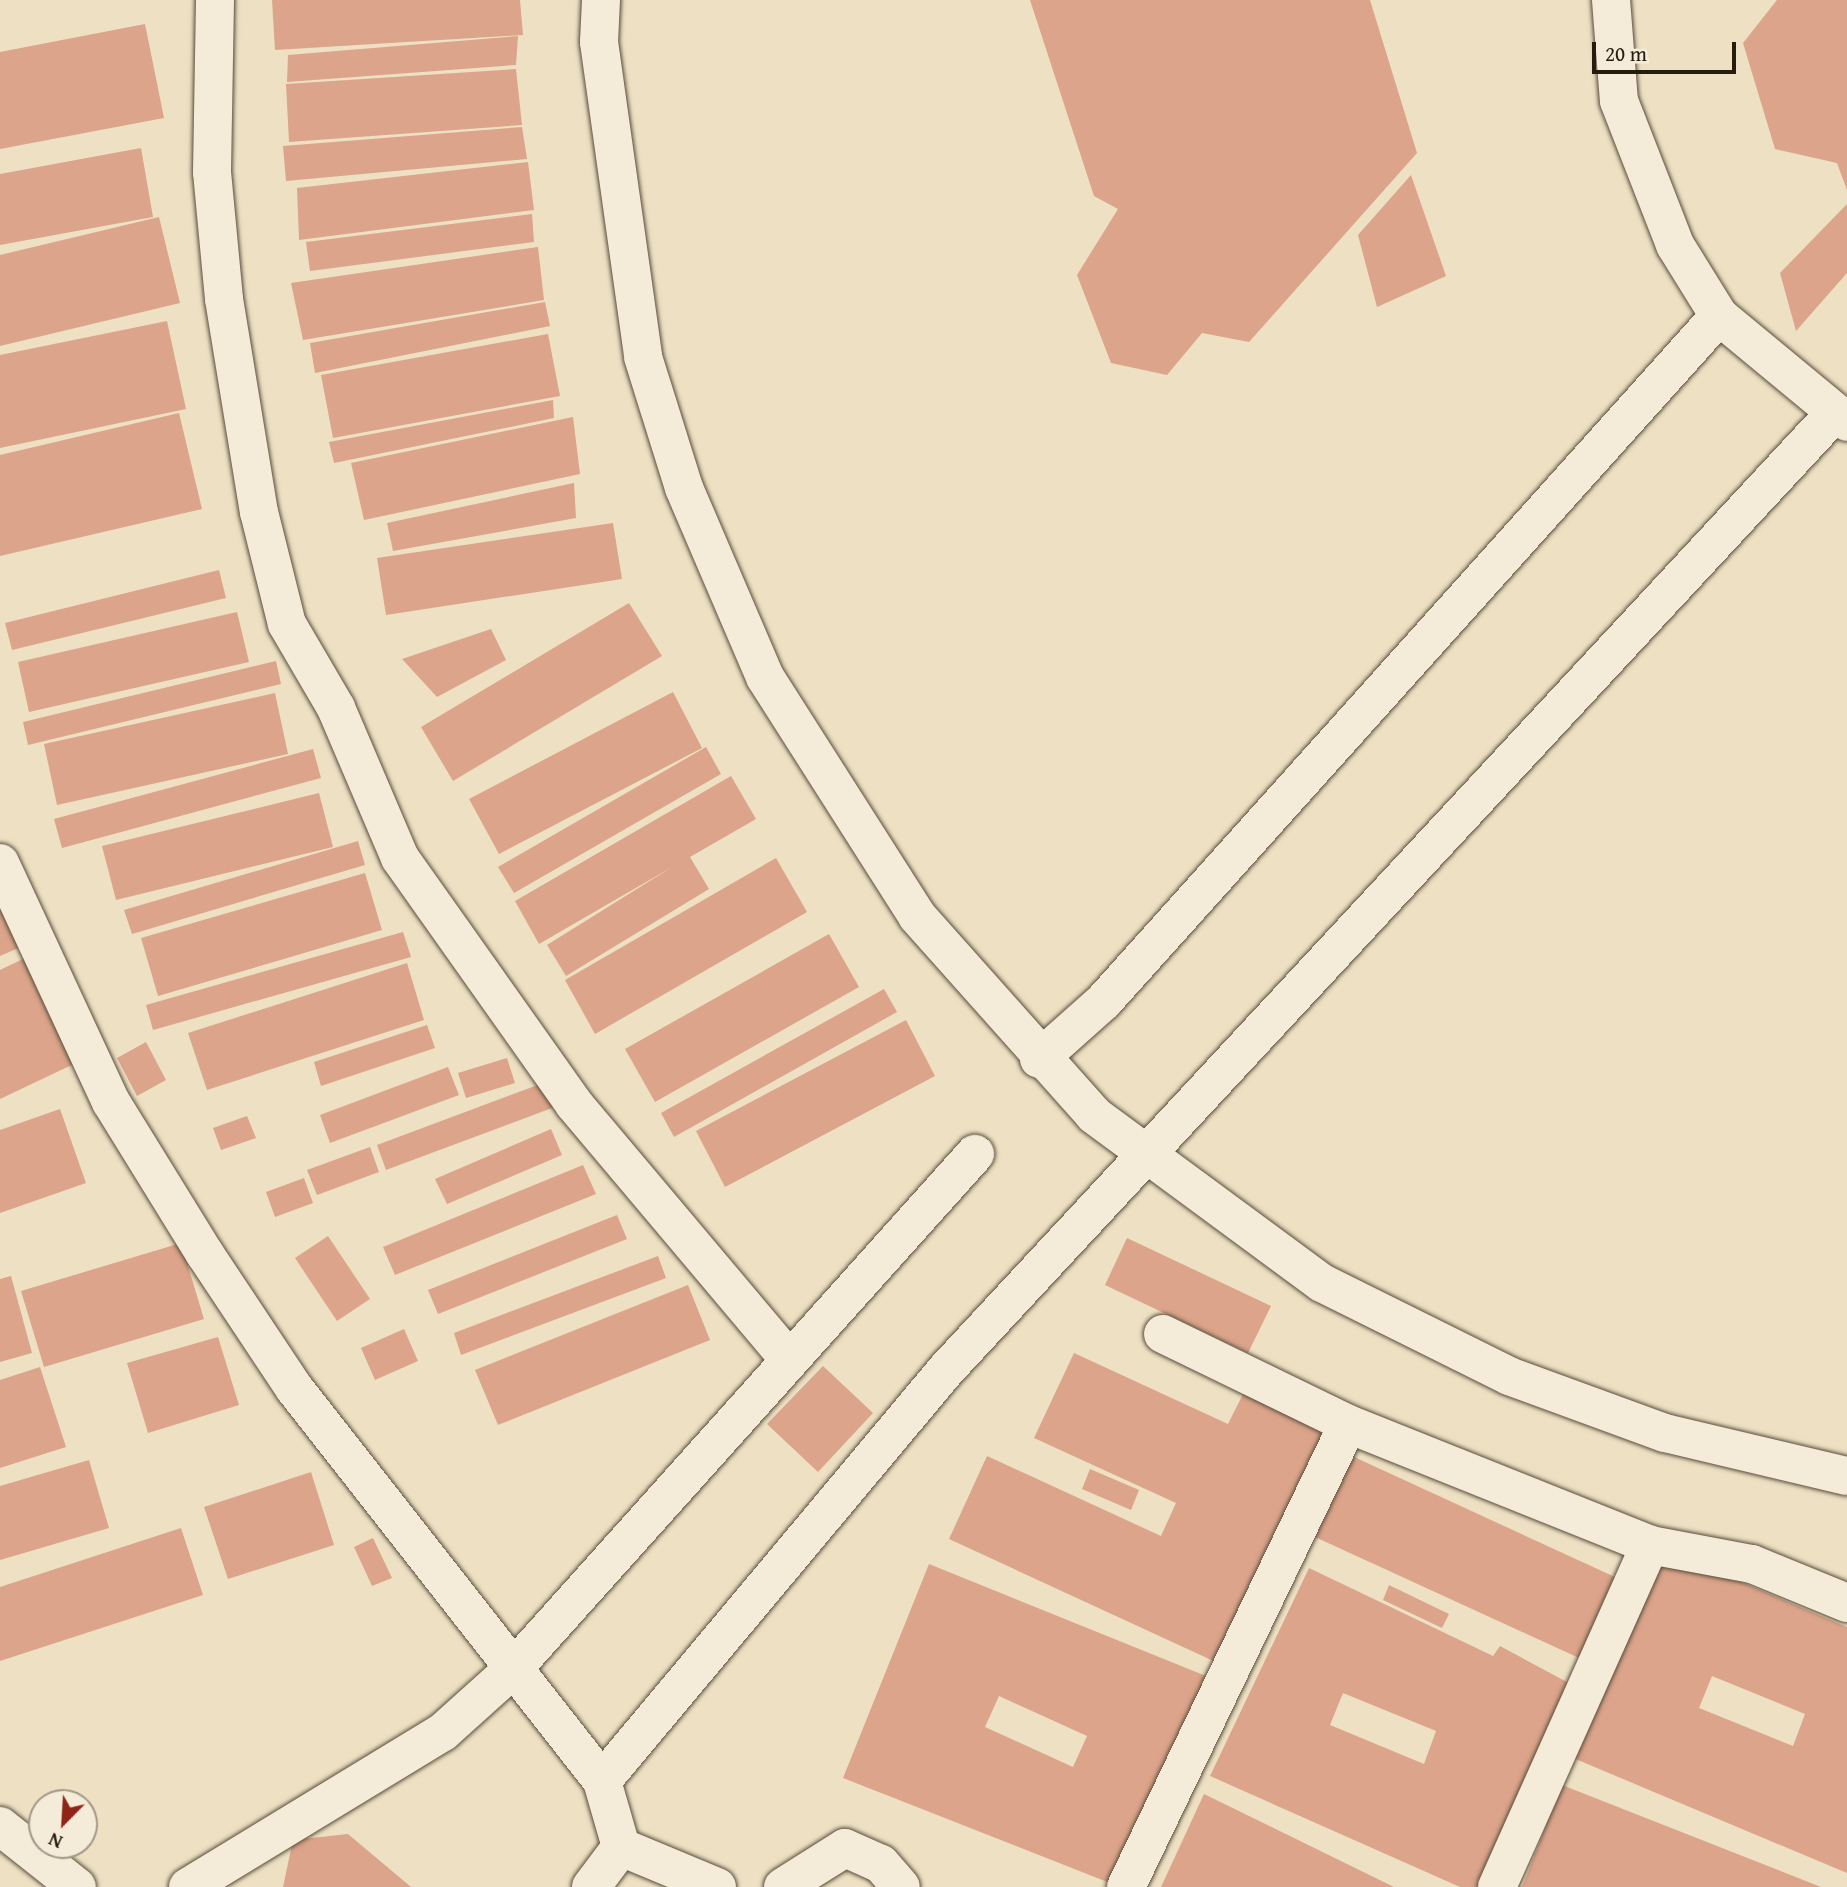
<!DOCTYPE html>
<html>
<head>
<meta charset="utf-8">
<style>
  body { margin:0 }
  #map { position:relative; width:1847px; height:1887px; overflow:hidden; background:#eee0c3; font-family:"Gentium Book Plus",serif }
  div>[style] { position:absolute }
  .building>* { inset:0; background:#dca48a }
  .roads { filter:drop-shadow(0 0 2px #584d3b) drop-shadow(0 0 2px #584d3b) }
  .minor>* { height:38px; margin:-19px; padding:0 19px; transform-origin:19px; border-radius:19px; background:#f4ebd8 }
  span { translate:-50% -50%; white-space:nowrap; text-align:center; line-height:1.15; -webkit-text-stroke:5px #f4ebd8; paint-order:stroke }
  .north { position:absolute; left:28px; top:1789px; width:70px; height:70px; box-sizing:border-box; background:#f4ebd8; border:2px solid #a29887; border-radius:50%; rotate:204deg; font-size:19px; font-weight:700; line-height:28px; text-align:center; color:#261c0e }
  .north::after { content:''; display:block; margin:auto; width:24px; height:32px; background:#8f2418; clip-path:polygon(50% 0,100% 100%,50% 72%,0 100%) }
  .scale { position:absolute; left:1592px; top:42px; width:144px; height:32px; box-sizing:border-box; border:4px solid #261c0e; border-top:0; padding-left:9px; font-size:21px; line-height:24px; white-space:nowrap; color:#261c0e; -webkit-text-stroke:5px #f4ebd8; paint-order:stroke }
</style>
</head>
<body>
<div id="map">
  <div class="building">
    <i style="clip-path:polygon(272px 0,520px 0,523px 35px,275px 50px)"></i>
    <i style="clip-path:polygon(1030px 0,1370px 0,1417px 153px,1249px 342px,1202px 333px,1167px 375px,1111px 363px,1077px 275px,1118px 209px,1094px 196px)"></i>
    <i style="clip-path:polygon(1777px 0,1847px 0,1847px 190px,1837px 163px,1775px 149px,1743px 43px)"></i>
    <i style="clip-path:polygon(145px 24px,164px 118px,0 149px,0 52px)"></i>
    <i style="clip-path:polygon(518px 36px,516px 65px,287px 82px,288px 55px)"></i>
    <i style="clip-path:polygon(516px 69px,522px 125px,289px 142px,286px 84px)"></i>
    <i style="clip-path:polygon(522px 127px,527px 159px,286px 181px,283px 146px)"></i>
    <i style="clip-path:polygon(141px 148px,153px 217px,0 245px,0 174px)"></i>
    <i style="clip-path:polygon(528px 162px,534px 210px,299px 240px,297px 188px)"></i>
    <i style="clip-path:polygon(1411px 175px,1446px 276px,1377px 307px,1358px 235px)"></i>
    <i style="clip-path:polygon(1847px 204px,1847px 273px,1796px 331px,1780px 273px)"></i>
    <i style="clip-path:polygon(532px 214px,534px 242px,310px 271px,306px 242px)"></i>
    <i style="clip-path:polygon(159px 217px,180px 303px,0 346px,0 255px)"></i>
    <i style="clip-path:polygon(538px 247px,544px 300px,303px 340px,291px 283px)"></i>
    <i style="clip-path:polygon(545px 302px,550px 326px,315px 373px,310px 343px)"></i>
    <i style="clip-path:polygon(167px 321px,186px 409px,0 448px,0 355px)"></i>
    <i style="clip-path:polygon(548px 334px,560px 396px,333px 438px,321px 375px)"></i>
    <i style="clip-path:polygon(553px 400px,554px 418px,334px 463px,329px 442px)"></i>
    <i style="clip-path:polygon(179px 413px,202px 509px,0 556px,0 455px)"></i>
    <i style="clip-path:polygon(573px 417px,580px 474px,364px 520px,351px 463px)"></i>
    <i style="clip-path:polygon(574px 483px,576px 518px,393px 551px,387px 523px)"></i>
    <i style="clip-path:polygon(613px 523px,622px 579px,386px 615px,377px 558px)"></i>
    <i style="clip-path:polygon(219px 570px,226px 598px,12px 650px,5px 623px)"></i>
    <i style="clip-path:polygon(629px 603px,662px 656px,453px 781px,421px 727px)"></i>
    <i style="clip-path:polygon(237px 612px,249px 662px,29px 712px,18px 662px)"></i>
    <i style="clip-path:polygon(491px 629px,506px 660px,437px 697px,402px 659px)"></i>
    <i style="clip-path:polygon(276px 661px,281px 684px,28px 745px,23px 722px)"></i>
    <i style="clip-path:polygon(673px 692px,702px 748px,499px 854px,469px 799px)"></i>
    <i style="clip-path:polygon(275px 693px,288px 754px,57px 805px,44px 744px)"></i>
    <i style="clip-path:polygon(706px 747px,721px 774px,514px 893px,498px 867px)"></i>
    <i style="clip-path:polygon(313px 749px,321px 778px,62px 848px,54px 819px)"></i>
    <i style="clip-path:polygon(731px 776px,756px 819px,690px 857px,709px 889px,566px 976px,547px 945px,672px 867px,539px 944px,515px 901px)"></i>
    <i style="clip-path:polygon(319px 793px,333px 847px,116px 900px,102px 846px)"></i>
    <i style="clip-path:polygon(358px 841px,365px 865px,132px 934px,124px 910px)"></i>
    <i style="clip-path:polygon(776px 858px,807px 912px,595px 1034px,565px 980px)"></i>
    <i style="clip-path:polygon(365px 873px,382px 930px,158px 996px,141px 938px)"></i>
    <i style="clip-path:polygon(0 899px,21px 947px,0 956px)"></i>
    <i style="clip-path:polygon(403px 932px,411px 957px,153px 1030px,146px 1005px)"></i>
    <i style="clip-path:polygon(829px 934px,859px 987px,655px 1102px,625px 1049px)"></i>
    <i style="clip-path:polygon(27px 957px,78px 1062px,0 1099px,0 970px)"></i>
    <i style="clip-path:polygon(407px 963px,424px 1020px,207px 1090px,188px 1033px)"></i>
    <i style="clip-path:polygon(884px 989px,897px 1012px,674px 1137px,661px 1113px)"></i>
    <i style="clip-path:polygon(906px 1020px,935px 1076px,725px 1187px,696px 1131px)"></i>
    <i style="clip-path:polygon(427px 1025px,435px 1048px,321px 1086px,314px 1062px)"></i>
    <i style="clip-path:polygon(146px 1042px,166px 1080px,137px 1096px,117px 1058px)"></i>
    <i style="clip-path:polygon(507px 1058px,515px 1083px,466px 1098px,458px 1073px)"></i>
    <i style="clip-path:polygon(448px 1067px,459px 1095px,330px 1143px,320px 1115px)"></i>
    <i style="clip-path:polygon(551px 1080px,560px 1105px,386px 1170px,377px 1145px)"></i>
    <i style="clip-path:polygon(60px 1109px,86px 1183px,0 1213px,0 1130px)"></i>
    <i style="clip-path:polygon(247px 1116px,256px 1138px,221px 1150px,213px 1128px)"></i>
    <i style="clip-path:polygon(551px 1129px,562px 1155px,447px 1204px,435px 1179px)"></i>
    <i style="clip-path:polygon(370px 1147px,379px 1172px,317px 1195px,307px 1170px)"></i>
    <i style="clip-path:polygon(583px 1165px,596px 1194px,395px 1275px,383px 1247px)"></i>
    <i style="clip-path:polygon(304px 1178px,313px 1203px,275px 1217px,266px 1192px)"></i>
    <i style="clip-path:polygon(617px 1215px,627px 1239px,438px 1314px,428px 1290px)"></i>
    <i style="clip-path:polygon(328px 1236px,370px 1299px,337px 1321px,295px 1258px)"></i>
    <i style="clip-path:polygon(1127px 1238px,1271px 1306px,1248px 1353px,1105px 1285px)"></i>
    <i style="clip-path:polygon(181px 1243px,204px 1319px,44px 1367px,21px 1291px)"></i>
    <i style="clip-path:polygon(658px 1256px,666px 1278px,461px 1355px,454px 1333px)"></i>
    <i style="clip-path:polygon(11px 1276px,32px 1353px,0 1362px,0 1279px)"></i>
    <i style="clip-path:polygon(688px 1285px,710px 1340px,498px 1425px,475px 1370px)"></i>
    <i style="clip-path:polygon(404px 1329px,418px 1361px,375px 1380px,361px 1348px)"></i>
    <i style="clip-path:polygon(218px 1337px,239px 1405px,148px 1433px,127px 1363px)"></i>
    <i style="clip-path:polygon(1074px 1353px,1228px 1424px,1246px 1388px,1330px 1427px,1220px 1664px,949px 1539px,987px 1456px,1161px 1536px,1176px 1503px,1034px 1438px)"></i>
    <i style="clip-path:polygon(823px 1366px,873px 1413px,818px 1472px,767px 1424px)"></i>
    <i style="clip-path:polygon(40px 1367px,66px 1447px,0 1468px,0 1380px)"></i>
    <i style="clip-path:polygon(1352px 1456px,1628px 1583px,1590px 1663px,1315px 1537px)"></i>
    <i style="clip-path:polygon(89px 1460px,109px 1528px,0 1560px,0 1486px)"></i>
    <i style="clip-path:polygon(1090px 1469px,1139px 1490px,1131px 1510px,1082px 1489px)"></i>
    <i style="clip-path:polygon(311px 1472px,334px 1545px,228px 1579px,204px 1507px)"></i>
    <i style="clip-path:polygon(181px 1528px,203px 1595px,0 1661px,0 1587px)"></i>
    <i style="clip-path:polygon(373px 1538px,392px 1578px,372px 1586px,354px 1547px)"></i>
    <i style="clip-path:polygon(evenodd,1661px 1548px,1847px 1627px,1847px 1873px,1573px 1758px,1661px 1548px,1712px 1676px,1805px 1714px,1793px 1746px,1699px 1708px,1712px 1676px)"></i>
    <i style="clip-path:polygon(evenodd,929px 1564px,1206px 1676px,1120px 1887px,843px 1778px,929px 1564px,999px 1696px,1087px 1736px,1073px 1767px,985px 1727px,999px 1696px)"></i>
    <i style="clip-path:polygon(evenodd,1309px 1568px,1493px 1656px,1500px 1646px,1578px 1688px,1487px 1887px,1460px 1887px,1210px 1776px,1309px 1568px,1343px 1693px,1436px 1731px,1424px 1764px,1330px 1725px,1343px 1693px)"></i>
    <i style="clip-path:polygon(1389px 1585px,1449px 1614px,1442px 1628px,1383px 1600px)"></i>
    <i style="clip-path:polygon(1562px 1785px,1821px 1887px,1522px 1887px)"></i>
    <i style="clip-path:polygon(1204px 1794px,1394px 1887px,1161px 1887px)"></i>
    <i style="clip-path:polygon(348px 1834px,411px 1887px,283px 1887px,293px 1840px)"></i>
  </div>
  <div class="roads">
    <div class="minor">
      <i style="left:215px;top:0;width:172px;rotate:91deg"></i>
      <i style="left:212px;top:172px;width:128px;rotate:84.6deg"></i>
      <i style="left:224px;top:299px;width:216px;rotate:80.7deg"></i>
      <i style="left:259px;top:512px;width:115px;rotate:76deg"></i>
      <i style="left:287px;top:624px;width:97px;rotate:59.7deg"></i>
      <i style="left:336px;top:708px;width:163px;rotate:66.9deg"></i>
      <i style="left:400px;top:858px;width:301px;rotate:54.7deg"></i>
      <i style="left:574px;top:1104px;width:332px;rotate:49.9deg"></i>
      <i style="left:601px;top:0;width:42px;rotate:92.7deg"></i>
      <i style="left:599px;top:42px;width:318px;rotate:82deg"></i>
      <i style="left:643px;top:357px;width:137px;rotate:72.6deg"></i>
      <i style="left:684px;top:488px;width:206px;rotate:66.8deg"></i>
      <i style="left:765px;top:677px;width:283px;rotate:57.5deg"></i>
      <i style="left:917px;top:916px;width:266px;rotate:48.3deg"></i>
      <i style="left:1094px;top:1115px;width:283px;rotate:36.4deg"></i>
      <i style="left:1322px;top:1283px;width:209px;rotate:26.4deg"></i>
      <i style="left:1509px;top:1376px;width:166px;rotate:20.1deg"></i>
      <i style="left:1665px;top:1433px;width:187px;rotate:13.3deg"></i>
      <i style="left:1611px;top:0;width:101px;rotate:85.5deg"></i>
      <i style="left:1619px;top:101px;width:155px;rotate:68.7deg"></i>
      <i style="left:1675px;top:245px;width:84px;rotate:58.2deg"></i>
      <i style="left:1719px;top:316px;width:166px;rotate:39.6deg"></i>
      <i style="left:0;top:863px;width:264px;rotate:65.1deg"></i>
      <i style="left:111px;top:1102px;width:179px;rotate:58.3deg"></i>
      <i style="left:205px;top:1254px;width:161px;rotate:56.4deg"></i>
      <i style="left:294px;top:1388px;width:499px;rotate:51.9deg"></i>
      <i style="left:602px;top:1781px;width:69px;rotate:73.9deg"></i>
      <i style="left:621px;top:1847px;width:50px;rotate:126.9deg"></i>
      <i style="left:1039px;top:1059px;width:87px;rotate:-41.7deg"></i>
      <i style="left:1104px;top:1001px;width:921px;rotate:-48.08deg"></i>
      <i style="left:1163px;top:1334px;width:206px;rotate:25.9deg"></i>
      <i style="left:1348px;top:1424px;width:325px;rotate:21.8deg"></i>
      <i style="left:1650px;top:1545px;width:104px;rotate:10.6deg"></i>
      <i style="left:1752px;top:1564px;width:103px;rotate:22.3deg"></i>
      <i style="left:602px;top:1781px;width:535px;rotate:-50.08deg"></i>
      <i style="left:945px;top:1371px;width:1306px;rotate:-47.11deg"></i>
      <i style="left:0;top:1826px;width:98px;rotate:38.4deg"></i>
      <i style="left:621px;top:1847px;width:104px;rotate:22.6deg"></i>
      <i style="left:188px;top:1887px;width:298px;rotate:-31.3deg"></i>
      <i style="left:443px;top:1732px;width:94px;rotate:-42deg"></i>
      <i style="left:513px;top:1669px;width:692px;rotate:-48.11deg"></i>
      <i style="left:783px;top:1887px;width:73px;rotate:-32.2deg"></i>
      <i style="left:845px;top:1848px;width:39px;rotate:24deg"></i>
      <i style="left:881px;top:1864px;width:30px;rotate:49deg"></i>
      <i style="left:1126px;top:1887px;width:513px;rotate:-64.38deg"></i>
      <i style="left:1497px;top:1887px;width:375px;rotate:-65.9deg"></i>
    </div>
  </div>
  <div class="north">N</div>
  <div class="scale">20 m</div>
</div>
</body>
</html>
